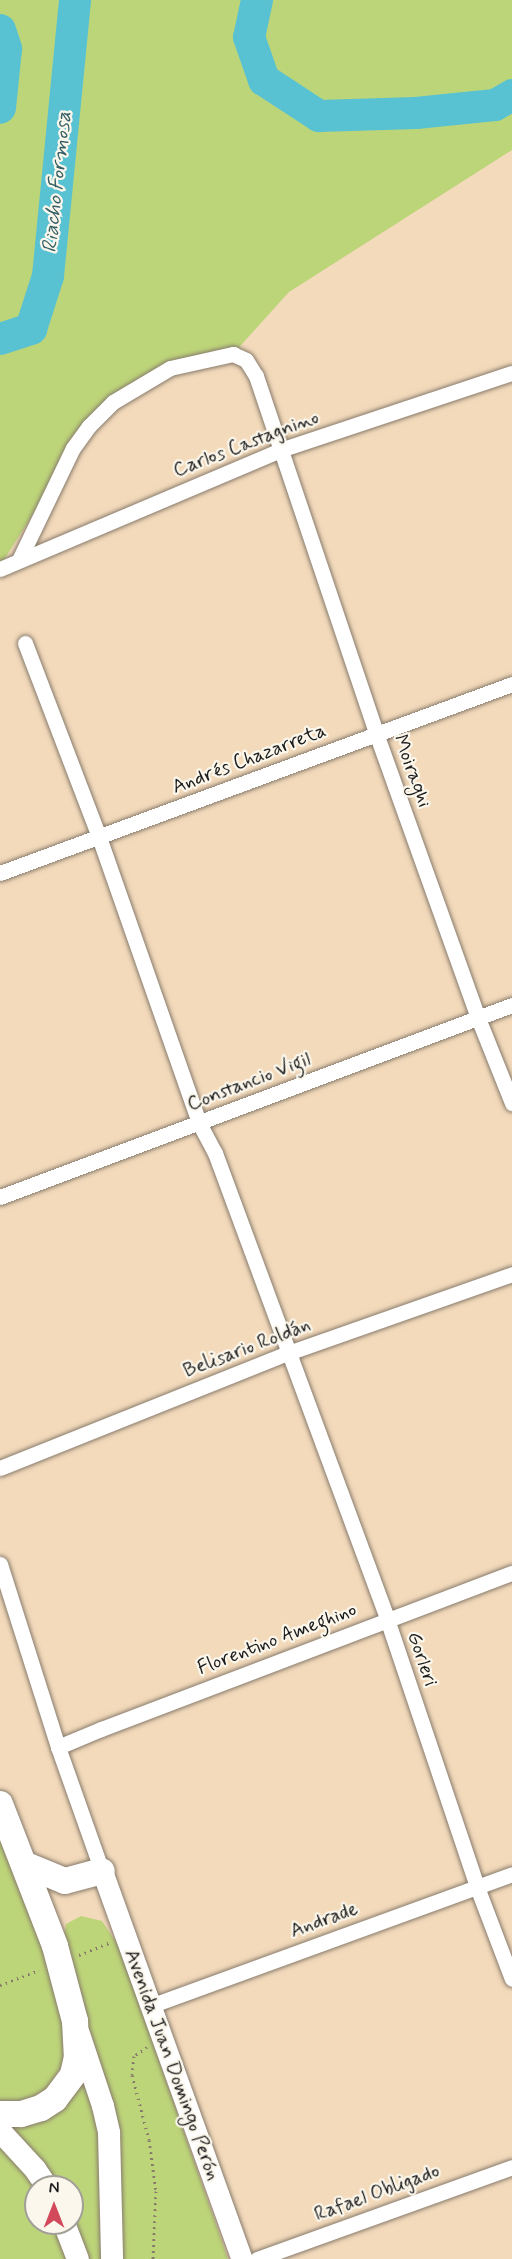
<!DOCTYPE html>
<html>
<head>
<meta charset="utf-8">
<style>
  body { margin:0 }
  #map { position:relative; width:512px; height:2259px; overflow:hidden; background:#f3dabb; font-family:Mynerve,sans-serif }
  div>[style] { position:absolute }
  .green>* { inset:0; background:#bdd579 }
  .river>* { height:32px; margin:-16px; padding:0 16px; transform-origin:16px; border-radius:16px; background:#58c2d3 }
  .path>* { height:3px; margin-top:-1.5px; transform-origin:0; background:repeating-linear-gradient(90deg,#887b6c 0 1.5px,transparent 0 6px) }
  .roads { filter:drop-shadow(0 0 2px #887b6c) drop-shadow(0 0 2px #887b6c) }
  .street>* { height:15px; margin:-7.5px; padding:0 7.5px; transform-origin:7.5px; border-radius:7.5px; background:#fff }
  .secondary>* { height:21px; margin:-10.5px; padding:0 10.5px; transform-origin:10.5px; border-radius:10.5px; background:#fff }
  .primary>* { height:22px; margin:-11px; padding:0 11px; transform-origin:11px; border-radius:11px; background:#fff }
  .highway>* { height:26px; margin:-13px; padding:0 13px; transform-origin:13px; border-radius:13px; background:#fff }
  span { translate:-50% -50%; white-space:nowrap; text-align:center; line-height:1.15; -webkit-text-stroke:4.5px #fbf7ec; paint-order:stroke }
  .street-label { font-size:20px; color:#1c1c1c }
  .water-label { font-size:21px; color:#345e65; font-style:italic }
  .north { position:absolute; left:24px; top:2175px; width:60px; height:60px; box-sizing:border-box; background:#fbf7ec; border:2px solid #a29f99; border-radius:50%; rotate:0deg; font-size:16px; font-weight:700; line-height:24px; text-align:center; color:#1c1c1c }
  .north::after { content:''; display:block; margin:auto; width:21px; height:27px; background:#d1495b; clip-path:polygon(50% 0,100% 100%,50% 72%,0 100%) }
</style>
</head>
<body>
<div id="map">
  <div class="green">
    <i style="clip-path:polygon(0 0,512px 0,512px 150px,289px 292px,233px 354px,170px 368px,89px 426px,0 566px)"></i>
    <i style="clip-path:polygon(0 1832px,24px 1886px,66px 2022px,63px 2064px,48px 2088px,17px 2105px,0 2102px)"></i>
    <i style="clip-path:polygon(evenodd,81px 1916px,102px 1921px,120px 1948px,228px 2259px,0 2259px,0 2115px,67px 2087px,62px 1948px,66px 1924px,81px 1916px,36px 2187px,72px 2187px,72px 2223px,36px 2223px,36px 2187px)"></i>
  </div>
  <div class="river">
    <i style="left:257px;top:0;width:38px;rotate:102deg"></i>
    <i style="left:249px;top:37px;width:46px;rotate:70.8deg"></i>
    <i style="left:264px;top:80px;width:66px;rotate:33.2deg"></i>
    <i style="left:319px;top:116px;width:97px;rotate:-1.8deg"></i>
    <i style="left:416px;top:113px;width:79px;rotate:-5.8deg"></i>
    <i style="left:495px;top:105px;width:20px;rotate:-30deg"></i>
    <i style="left:0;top:30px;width:20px;rotate:72deg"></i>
    <i style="left:6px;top:49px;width:59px;rotate:95.8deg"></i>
    <i style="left:0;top:339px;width:33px;rotate:-18deg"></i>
    <i style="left:31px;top:329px;width:56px;rotate:-72.2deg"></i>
    <i style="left:48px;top:276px;width:277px;rotate:-84.4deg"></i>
  </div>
  <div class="path">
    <i style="left:79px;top:1955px;width:32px;rotate:-22deg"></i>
    <i style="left:0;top:1985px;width:42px;rotate:-21deg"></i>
    <i style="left:147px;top:2047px;width:16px;rotate:145deg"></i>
    <i style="left:134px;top:2056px;width:19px;rotate:96deg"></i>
    <i style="left:132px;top:2075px;width:67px;rotate:75.3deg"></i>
    <i style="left:149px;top:2140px;width:51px;rotate:82.2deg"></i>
    <i style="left:156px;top:2191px;width:68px;rotate:92.5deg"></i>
  </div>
  <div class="roads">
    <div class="street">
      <i style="left:19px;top:560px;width:124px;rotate:-64.3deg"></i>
      <i style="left:73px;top:448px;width:27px;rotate:-54deg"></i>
      <i style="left:89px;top:426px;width:34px;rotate:-45deg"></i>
      <i style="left:113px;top:402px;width:66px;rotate:-30.8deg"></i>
      <i style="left:170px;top:368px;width:65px;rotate:-12.5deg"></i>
      <i style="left:233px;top:354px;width:14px;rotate:25deg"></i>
      <i style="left:246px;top:360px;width:19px;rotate:58deg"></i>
      <i style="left:256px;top:376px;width:377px;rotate:71.4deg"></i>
      <i style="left:376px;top:733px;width:303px;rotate:70.3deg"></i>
      <i style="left:478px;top:1018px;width:92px;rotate:68.2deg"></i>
      <i style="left:0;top:569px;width:304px;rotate:-23deg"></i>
      <i style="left:280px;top:450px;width:244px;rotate:-18.4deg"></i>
      <i style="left:25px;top:643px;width:208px;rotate:69.1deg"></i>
      <i style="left:99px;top:837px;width:303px;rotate:70.7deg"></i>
      <i style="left:199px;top:1123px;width:34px;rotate:62deg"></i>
      <i style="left:215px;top:1153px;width:497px;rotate:69.7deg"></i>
      <i style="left:387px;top:1619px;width:283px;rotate:71.4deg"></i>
      <i style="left:477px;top:1887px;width:98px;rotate:69.2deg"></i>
      <i style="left:0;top:873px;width:546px;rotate:-20.26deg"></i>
      <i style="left:0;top:1197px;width:547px;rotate:-20.56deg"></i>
      <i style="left:0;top:1468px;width:310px;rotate:-21.8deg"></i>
      <i style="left:288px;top:1353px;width:238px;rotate:-19.4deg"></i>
      <i style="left:0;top:1564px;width:192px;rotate:72.4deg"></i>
      <i style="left:58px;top:1747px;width:132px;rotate:70.5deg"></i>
      <i style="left:58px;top:1747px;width:47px;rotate:-22.7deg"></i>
      <i style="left:101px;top:1729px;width:440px;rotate:-20.8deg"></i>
      <i style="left:150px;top:2006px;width:385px;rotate:-20deg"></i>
      <i style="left:257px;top:2259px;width:271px;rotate:-19.8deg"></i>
    </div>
    <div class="secondary">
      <i style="left:102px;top:1871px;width:412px;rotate:70.2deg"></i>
    </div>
    <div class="primary">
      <i style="left:79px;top:2034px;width:76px;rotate:71.6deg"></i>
      <i style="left:103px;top:2106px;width:28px;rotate:77deg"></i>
      <i style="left:109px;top:2133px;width:126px;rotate:88.6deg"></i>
      <i style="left:0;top:2131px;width:52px;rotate:47.4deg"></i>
      <i style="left:35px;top:2169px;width:22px;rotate:56deg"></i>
      <i style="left:64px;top:2223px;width:39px;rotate:69deg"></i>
    </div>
    <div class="highway">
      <i style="left:0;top:1804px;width:152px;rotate:68.8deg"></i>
      <i style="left:55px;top:1946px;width:78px;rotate:75.1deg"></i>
      <i style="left:75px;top:2021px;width:36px;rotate:87deg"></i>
      <i style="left:77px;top:2057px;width:18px;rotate:103deg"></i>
      <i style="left:73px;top:2075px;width:30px;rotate:127deg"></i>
      <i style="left:55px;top:2099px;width:17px;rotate:147deg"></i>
      <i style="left:41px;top:2108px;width:21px;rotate:163deg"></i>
      <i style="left:21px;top:2114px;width:21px;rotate:180deg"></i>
      <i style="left:26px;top:1865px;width:42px;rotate:22.3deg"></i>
      <i style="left:65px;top:1881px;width:38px;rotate:-15deg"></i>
    </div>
  </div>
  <div class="street-label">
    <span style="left:246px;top:444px;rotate:-21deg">Carlos Castagnino</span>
    <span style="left:249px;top:759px;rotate:-21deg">Andrés Chazarreta</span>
    <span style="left:412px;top:771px;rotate:70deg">Moiraghi</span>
    <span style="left:249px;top:1082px;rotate:-21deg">Constancio Vigil</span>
    <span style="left:247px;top:1348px;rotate:-21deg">Belisario Roldán</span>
    <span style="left:277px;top:1639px;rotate:-21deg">Florentino Ameghino</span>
    <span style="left:422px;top:1659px;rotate:71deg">Gorleri</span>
    <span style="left:324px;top:1920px;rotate:-20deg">Andrade</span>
    <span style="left:172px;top:2065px;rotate:70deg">Avenida Juan Domingo Perón</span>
    <span style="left:377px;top:2193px;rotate:-20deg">Rafael Obligado</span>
  </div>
  <div class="water-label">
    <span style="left:57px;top:182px;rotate:-84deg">Riacho Formosa</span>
  </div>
  <div class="north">N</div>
</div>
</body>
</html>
